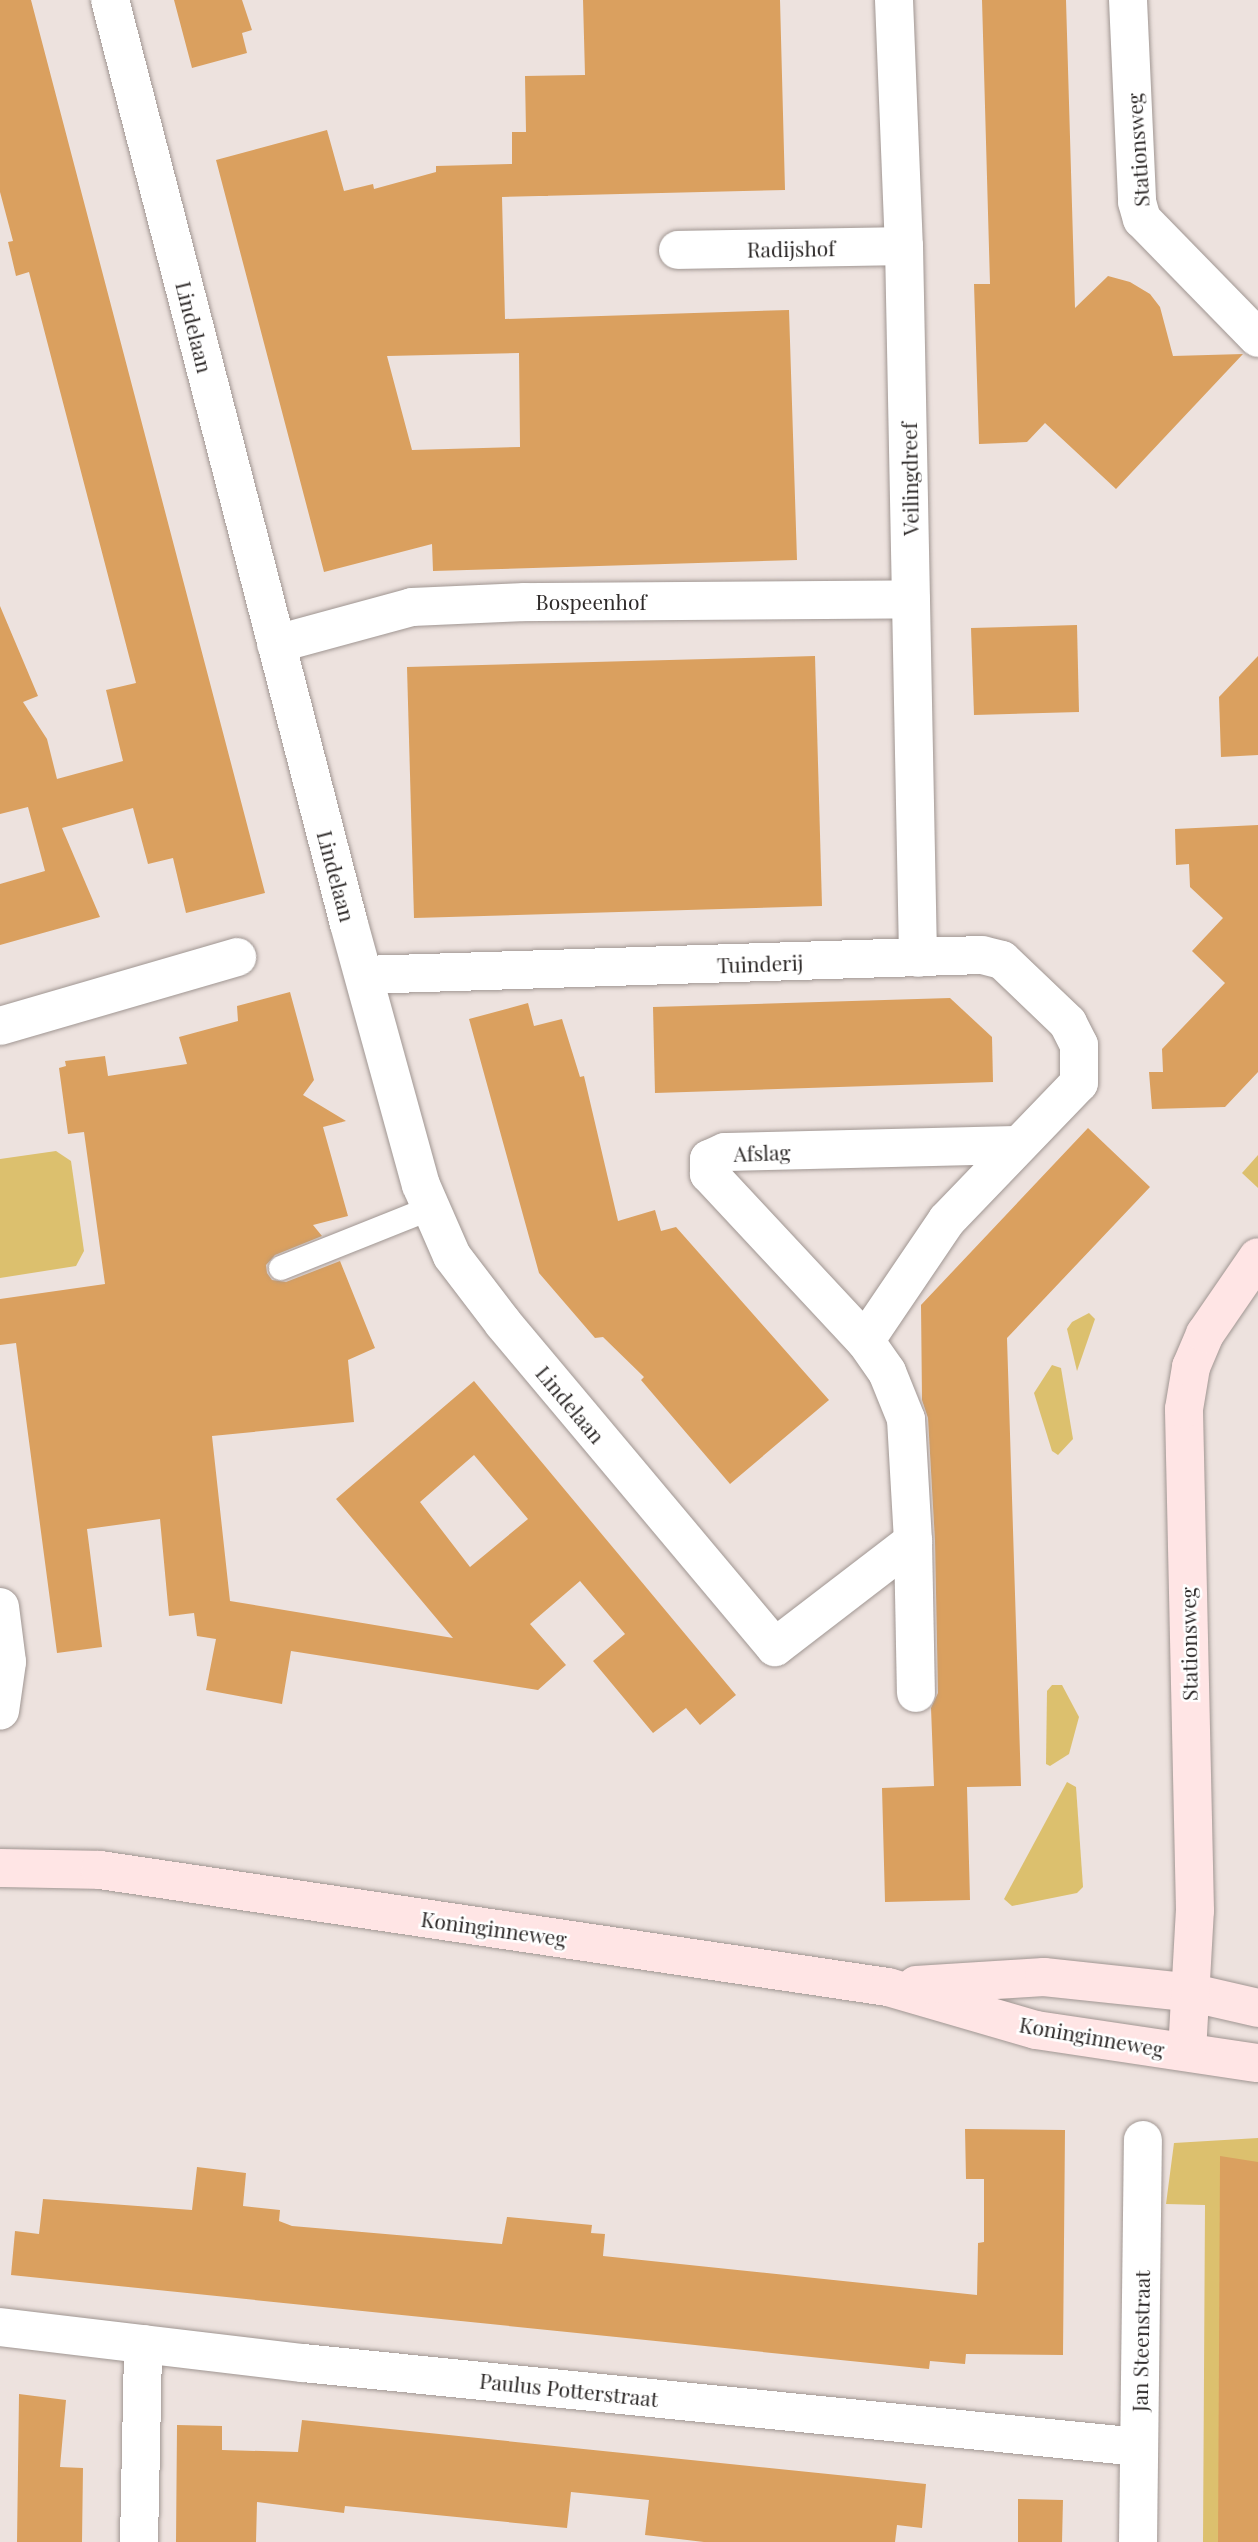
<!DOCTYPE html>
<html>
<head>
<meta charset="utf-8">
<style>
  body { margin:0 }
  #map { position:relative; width:1258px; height:2542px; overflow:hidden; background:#ede2de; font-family:"Playfair Display",serif }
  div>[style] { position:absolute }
  .green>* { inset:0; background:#dcc06e }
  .building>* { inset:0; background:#daa05f }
  .roads { filter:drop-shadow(0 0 2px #a09692) drop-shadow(0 0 2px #a09692) }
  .lane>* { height:24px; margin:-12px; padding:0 12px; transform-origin:12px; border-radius:12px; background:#fff }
  .street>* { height:38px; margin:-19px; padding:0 19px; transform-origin:19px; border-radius:19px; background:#fff }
  .secondary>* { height:38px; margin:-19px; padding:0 19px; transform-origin:19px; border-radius:19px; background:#ffe5e5 }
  span { translate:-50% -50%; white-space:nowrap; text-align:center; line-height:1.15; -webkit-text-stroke:5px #fff; paint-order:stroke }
  .street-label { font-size:21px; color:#2e2a29 }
</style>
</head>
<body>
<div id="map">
  <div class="green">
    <i style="clip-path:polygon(56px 1151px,71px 1161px,84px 1251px,76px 1266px,0 1278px,0 1159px)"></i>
    <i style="clip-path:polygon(1258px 1155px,1258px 1188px,1242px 1173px)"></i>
    <i style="clip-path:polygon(1089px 1313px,1095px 1319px,1077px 1371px,1067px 1329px,1072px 1322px)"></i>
    <i style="clip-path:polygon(1052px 1365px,1061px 1368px,1073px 1439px,1058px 1455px,1052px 1451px,1034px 1393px)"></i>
    <i style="clip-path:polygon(1052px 1685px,1062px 1685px,1079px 1717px,1069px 1754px,1050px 1766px,1046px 1764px,1047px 1691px)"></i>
    <i style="clip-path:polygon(1067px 1782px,1076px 1787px,1083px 1887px,1077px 1893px,1012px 1906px,1004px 1899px)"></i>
    <i style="clip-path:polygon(1258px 2138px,1258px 2542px,1203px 2542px,1205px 2205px,1166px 2204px,1174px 2143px)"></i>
  </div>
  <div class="building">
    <i style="clip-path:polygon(0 0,31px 0,265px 893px,186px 913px,173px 858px,148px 864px,133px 808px,62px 828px,100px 917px,0 945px,0 884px,45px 871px,28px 807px,0 814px,0 606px,38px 696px,23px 702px,47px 739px,57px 779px,123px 761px,106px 690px,136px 683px,29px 272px,16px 276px,8px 242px,13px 241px,0 192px)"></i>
    <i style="clip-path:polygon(174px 0,242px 0,252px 30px,242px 33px,247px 53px,192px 68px)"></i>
    <i style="clip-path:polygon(evenodd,583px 0,780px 0,785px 190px,502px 197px,505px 319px,789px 310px,797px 560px,433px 571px,432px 544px,324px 572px,216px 160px,327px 130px,344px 191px,373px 184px,374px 189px,436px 172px,436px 166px,512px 164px,512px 132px,526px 132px,525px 76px,585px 75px,583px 0,519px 353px,520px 447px,412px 450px,387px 356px,519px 353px)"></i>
    <i style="clip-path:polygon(982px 0,1066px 0,1075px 308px,1108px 276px,1130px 282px,1150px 294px,1160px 307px,1173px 356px,1243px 354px,1116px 489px,1045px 423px,1027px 442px,979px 444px,974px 284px,990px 284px)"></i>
    <i style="clip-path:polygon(1077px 625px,1079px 712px,974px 715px,971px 628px)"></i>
    <i style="clip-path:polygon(815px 656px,822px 906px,414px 918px,407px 667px)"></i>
    <i style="clip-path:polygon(1258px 656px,1258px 755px,1221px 757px,1219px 697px)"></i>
    <i style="clip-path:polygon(1258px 825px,1258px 1072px,1225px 1107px,1152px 1109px,1149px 1072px,1163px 1072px,1162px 1049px,1225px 983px,1192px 951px,1223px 918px,1190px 887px,1189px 864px,1176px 865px,1175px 829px)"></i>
    <i style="clip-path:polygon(evenodd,290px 992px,314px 1080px,303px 1095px,346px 1121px,323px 1127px,348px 1216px,313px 1225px,322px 1236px,275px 1255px,266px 1265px,267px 1273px,272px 1280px,286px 1282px,340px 1261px,375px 1348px,348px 1360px,354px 1422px,212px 1436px,230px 1601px,453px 1638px,336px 1499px,474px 1381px,736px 1695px,700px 1725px,686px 1708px,653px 1733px,593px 1661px,625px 1634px,580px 1581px,530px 1624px,566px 1665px,538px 1690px,291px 1651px,282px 1704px,206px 1690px,216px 1639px,197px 1636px,194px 1613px,169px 1616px,160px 1519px,87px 1529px,102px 1647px,57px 1653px,16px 1343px,0 1345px,0 1299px,105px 1284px,84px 1132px,68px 1134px,59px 1068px,66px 1066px,65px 1061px,105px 1056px,108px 1076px,187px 1064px,179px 1037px,238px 1021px,237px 1006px,290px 992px,474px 1455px,528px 1519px,470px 1567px,420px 1502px,474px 1455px)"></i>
    <i style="clip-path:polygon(950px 998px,992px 1037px,993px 1082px,655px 1093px,653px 1007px)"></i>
    <i style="clip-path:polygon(528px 1003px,534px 1026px,562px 1019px,580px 1077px,584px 1076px,618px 1221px,655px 1210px,661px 1231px,676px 1227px,829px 1400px,730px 1484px,641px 1380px,644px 1377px,603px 1337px,595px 1338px,539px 1273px,469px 1019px)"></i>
    <i style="clip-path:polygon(1088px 1128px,1150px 1187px,1007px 1338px,1021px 1786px,967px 1787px,970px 1900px,885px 1902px,882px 1788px,934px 1786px,931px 1708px,938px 1693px,935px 1541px,928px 1418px,922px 1400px,921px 1305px)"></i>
    <i style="clip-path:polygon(965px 2129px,1065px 2130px,1063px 2355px,966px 2354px,965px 2364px,930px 2361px,929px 2369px,11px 2275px,15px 2231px,39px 2234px,43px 2199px,192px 2210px,197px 2167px,246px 2173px,243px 2206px,280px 2210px,279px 2221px,292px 2226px,502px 2244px,507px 2217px,592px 2225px,591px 2233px,605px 2234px,603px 2256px,977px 2295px,978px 2243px,984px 2242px,984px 2179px,966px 2179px)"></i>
    <i style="clip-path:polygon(1220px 2156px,1258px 2162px,1258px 2542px,1218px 2542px)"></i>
    <i style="clip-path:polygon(19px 2394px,66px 2400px,60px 2467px,83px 2468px,82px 2542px,17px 2542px)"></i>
    <i style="clip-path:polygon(302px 2420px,926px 2484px,922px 2528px,897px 2525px,895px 2542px,704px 2542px,645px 2535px,649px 2500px,571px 2492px,567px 2528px,345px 2506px,344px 2513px,257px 2502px,256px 2542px,176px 2542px,177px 2425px,222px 2426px,222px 2450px,298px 2452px)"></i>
    <i style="clip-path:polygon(1018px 2499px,1063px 2500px,1062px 2542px,1018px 2542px)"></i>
  </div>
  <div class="roads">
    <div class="lane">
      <i style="left:281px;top:1268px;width:162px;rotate:-21.8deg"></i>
    </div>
    <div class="street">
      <i style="left:110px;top:0;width:954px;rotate:75.5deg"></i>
      <i style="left:349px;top:924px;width:271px;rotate:74.6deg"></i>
      <i style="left:421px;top:1185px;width:77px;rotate:66.4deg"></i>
      <i style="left:452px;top:1256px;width:84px;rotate:52.7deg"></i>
      <i style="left:503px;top:1323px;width:423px;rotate:50deg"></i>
      <i style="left:775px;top:1647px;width:174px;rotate:-37.5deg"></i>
      <i style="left:913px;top:1541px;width:122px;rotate:-93.3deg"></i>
      <i style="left:906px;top:1419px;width:51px;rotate:-112deg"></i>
      <i style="left:887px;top:1372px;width:38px;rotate:-125deg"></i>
      <i style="left:865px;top:1341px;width:146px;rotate:-55.9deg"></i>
      <i style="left:947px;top:1220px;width:190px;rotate:-46.1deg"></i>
      <i style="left:1079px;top:1083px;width:38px;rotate:-90deg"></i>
      <i style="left:1079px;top:1045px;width:25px;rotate:-117deg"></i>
      <i style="left:1068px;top:1023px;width:91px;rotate:-136.3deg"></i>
      <i style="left:1002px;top:960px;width:21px;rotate:-166deg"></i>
      <i style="left:982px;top:955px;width:618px;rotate:178.15deg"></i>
      <i style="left:894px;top:0;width:246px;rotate:87.7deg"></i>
      <i style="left:904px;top:246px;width:712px;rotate:88.87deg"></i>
      <i style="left:1128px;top:0;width:202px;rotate:87.4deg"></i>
      <i style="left:1137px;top:202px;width:18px;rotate:74deg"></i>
      <i style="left:1142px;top:219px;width:166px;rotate:45.7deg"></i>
      <i style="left:678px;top:250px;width:226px;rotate:-1deg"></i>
      <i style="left:276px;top:644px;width:141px;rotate:-15.2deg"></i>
      <i style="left:412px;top:607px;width:113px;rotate:-2.5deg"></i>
      <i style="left:525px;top:602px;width:386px;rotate:-0.4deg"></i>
      <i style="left:0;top:1026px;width:247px;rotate:-16.2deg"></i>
      <i style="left:865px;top:1341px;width:229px;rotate:-133deg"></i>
      <i style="left:709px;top:1174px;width:15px;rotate:-90deg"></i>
      <i style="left:709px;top:1159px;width:17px;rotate:-24deg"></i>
      <i style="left:725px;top:1152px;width:292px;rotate:-1.4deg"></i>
      <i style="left:913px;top:1541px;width:152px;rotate:88.9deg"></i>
      <i style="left:0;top:1607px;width:55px;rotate:82.7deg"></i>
      <i style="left:7px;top:1662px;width:49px;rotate:98.1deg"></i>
      <i style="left:0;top:2327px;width:305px;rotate:6.8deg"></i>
      <i style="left:303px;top:2363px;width:839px;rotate:5.74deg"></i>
      <i style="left:139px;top:2542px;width:198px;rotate:-88.8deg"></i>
      <i style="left:1138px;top:2542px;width:402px;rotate:-89.3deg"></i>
    </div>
    <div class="secondary">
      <i style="left:0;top:1868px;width:100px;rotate:1.1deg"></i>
      <i style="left:100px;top:1870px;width:797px;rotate:8.45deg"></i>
      <i style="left:888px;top:1987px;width:154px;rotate:16.2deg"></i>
      <i style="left:1036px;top:2030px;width:224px;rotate:8.5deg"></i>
      <i style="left:916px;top:1985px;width:128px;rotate:-3.6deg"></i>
      <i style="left:1044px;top:1977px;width:150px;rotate:6.1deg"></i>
      <i style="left:1193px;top:1993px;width:67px;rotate:13deg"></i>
      <i style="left:1187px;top:2052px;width:141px;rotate:-86.8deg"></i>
      <i style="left:1195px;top:1911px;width:502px;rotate:-91.26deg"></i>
      <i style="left:1184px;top:1409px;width:43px;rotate:-80.5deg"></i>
      <i style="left:1191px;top:1367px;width:36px;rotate:-67deg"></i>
      <i style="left:1205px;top:1334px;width:93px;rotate:-55.5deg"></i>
    </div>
  </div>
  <div class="street-label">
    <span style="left:1137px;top:150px;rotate:-94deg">Stationsweg</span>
    <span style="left:791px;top:248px;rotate:-1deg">Radijshof</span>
    <span style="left:195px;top:327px;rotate:76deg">Lindelaan</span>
    <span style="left:909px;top:479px;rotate:-91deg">Veilingdreef</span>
    <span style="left:591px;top:601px">Bospeenhof</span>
    <span style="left:337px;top:876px;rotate:75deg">Lindelaan</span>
    <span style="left:760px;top:963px;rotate:-2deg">Tuinderij</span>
    <span style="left:762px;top:1152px;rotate:-2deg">Afslag</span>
    <span style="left:571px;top:1404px;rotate:50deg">Lindelaan</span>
    <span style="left:1188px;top:1644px;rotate:-91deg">Stationsweg</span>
    <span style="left:494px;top:1928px;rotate:8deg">Koninginneweg</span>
    <span style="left:1092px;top:2036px;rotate:10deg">Koninginneweg</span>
    <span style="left:1140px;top:2341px;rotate:-89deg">Jan Steenstraat</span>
    <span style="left:569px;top:2389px;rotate:6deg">Paulus Potterstraat</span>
  </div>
</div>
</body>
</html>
